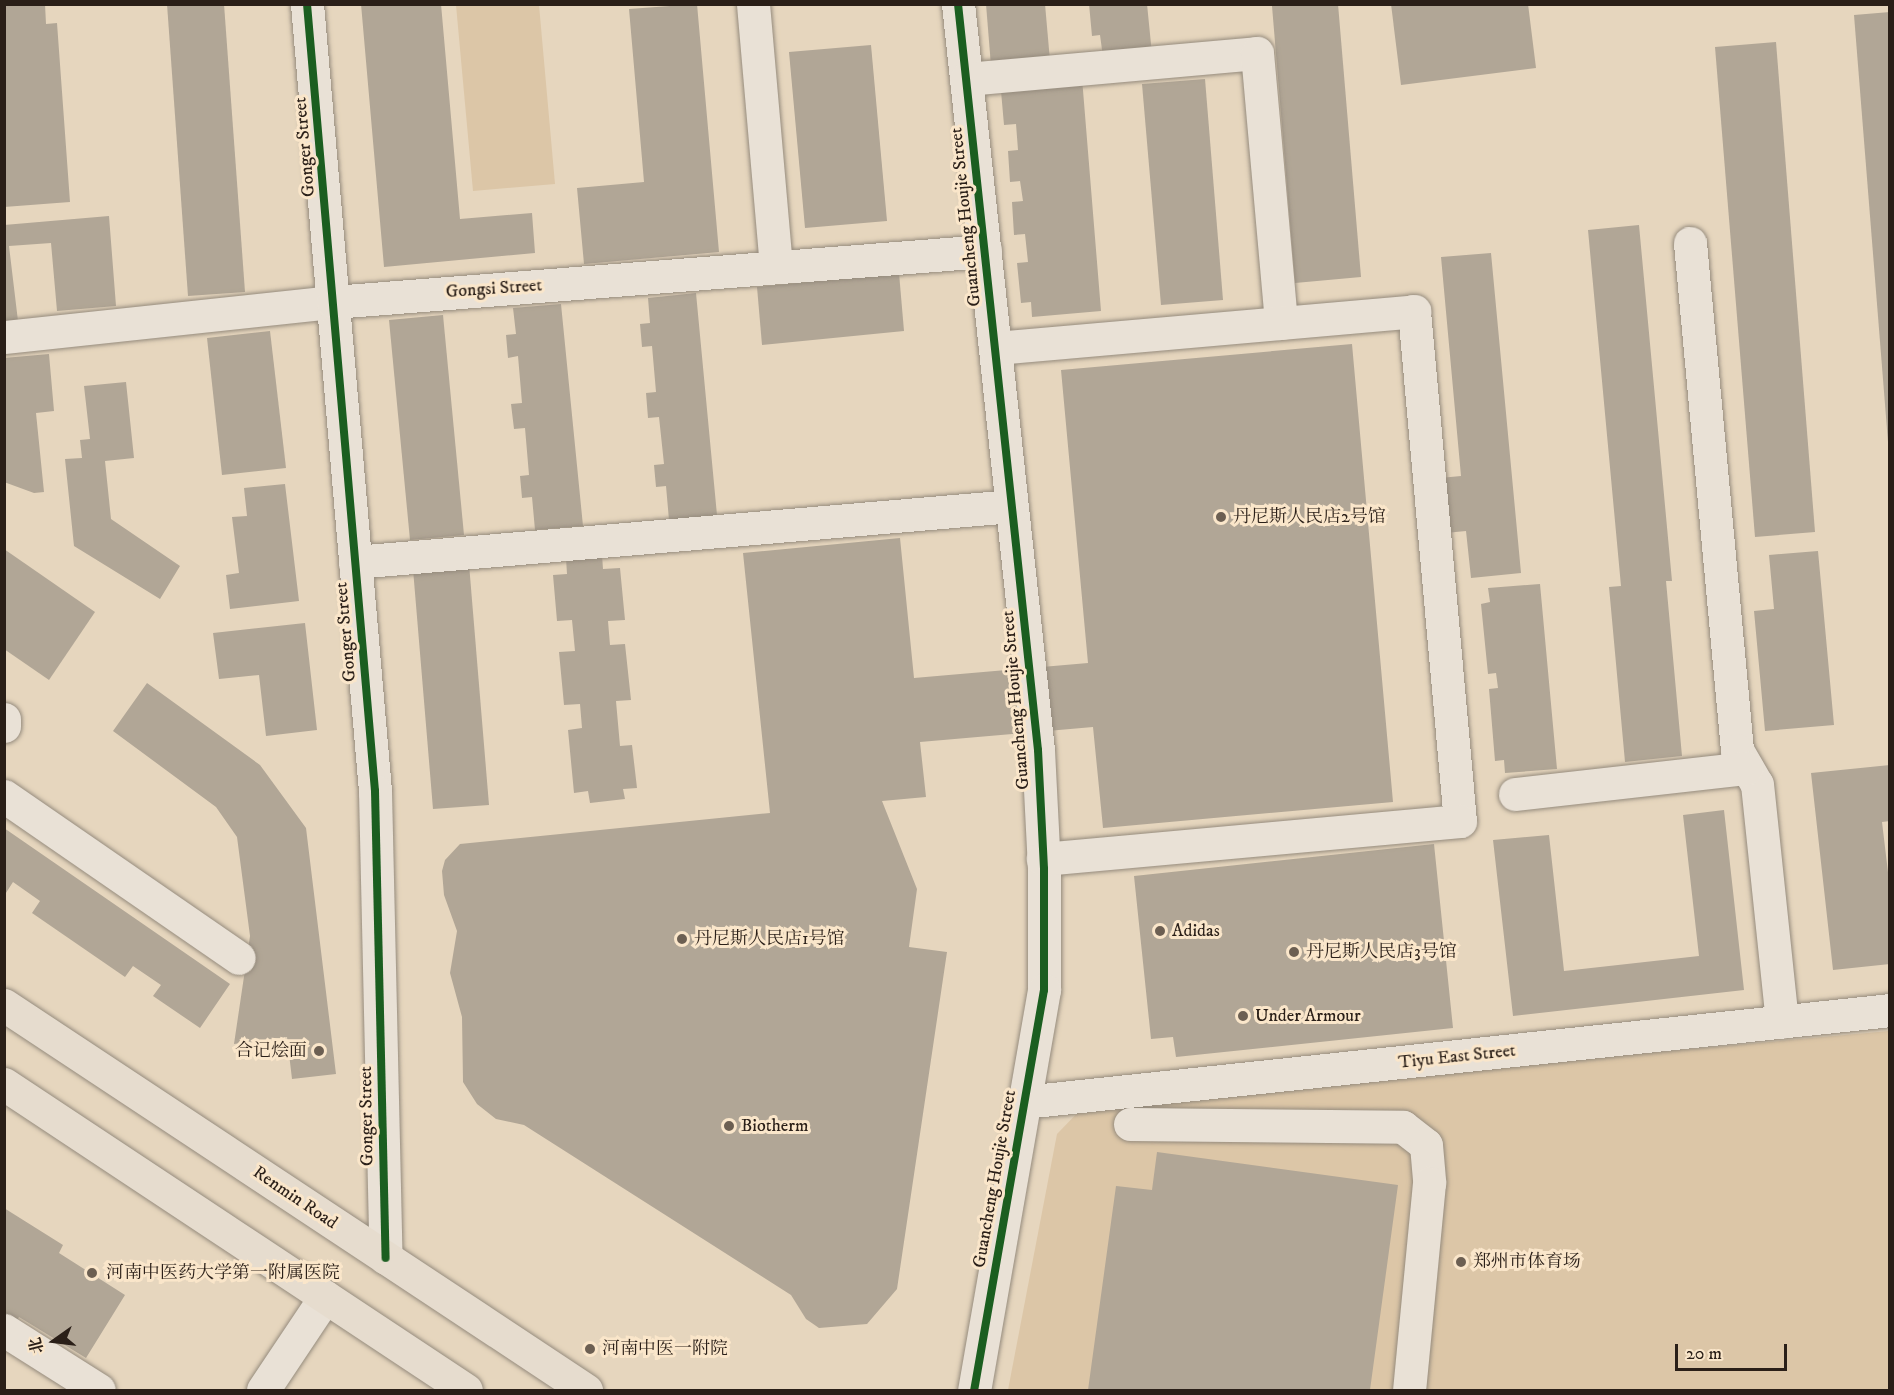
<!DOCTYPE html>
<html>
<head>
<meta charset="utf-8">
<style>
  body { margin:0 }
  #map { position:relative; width:1894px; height:1395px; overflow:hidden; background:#e6d6be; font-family:"IM FELL DW Pica","Noto Serif SC",serif }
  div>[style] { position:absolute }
  .green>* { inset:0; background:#dcc6a7 }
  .building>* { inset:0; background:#b1a696 }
  .roads { filter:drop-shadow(0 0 2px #958b7d) drop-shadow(0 0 2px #958b7d) }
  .minor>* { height:33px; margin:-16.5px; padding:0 16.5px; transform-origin:16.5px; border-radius:16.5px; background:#e9e1d6 }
  .major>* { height:33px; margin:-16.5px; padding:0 16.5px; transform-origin:16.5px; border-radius:16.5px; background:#e6dcce }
  .cycleway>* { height:8px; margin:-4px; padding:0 4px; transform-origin:4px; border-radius:4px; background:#1b5e20 }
  .dots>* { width:16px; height:16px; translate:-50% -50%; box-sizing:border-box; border:3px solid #fae6ca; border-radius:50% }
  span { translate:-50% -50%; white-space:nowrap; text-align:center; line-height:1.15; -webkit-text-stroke:6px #fae6ca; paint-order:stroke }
  .street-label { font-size:18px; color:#2a1f18 }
  .poi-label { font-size:18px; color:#2a1f18 }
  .left { translate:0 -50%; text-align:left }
  .right { translate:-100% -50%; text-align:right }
  .frame { position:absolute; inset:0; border:6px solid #2a1f18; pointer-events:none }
  .north { position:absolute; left:24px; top:1311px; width:60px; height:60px; -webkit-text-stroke:4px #fae6ca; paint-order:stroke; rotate:256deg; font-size:16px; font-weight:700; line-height:24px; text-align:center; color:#2a1f18 }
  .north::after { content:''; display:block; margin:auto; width:21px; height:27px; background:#2a1f18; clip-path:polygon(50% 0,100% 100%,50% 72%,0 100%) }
  .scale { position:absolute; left:1675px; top:1344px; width:112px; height:27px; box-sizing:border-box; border:3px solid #2a1f18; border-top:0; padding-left:8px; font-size:18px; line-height:21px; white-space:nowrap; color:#2a1f18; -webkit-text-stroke:4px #fae6ca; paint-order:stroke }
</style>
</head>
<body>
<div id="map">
  <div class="green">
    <i style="clip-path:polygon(456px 5px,539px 5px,555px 184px,473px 191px)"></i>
    <i style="clip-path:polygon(1889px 1031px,1889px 1390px,1008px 1390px,1057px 1134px,1086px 1104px)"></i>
  </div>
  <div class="building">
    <i style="clip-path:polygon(4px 4px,45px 4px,46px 24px,57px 23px,70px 202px,4px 207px)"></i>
    <i style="clip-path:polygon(167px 4px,224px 4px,245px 292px,188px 296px)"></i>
    <i style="clip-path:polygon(361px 4px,441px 4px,460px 219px,532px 213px,535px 253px,384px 267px)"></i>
    <i style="clip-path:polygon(697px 4px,719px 252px,584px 264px,577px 188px,644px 182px,629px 9px)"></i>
    <i style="clip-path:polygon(986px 4px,1045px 4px,1050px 61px,991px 66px)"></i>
    <i style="clip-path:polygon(1089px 4px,1147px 4px,1152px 54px,1103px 57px,1100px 35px,1092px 36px)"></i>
    <i style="clip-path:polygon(1338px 4px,1361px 277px,1295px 283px,1272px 6px)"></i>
    <i style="clip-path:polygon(1391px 4px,1528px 4px,1536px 68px,1401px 85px)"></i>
    <i style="clip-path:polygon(1890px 12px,1890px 442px,1888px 442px,1854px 15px)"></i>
    <i style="clip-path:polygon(1776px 42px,1815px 532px,1755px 537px,1715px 47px)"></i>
    <i style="clip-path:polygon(871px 45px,887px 221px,805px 228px,789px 52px)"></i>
    <i style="clip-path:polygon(1082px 78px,1101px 311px,1032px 317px,1031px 302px,1021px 303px,1017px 263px,1028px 262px,1025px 234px,1014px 235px,1012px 202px,1023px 201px,1020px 181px,1010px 182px,1008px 151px,1018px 150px,1016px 124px,1004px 125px,1001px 91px)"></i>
    <i style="clip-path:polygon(1205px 79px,1223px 300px,1161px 305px,1142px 84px)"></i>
    <i style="clip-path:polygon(109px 216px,116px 306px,57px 311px,51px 243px,9px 246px,18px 321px,4px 322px,4px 225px)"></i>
    <i style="clip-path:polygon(1639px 225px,1672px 581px,1666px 581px,1682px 756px,1625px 762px,1609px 587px,1621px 586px,1588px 230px)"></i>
    <i style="clip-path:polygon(1491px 253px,1521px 573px,1471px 578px,1466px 531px,1445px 533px,1440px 478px,1461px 476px,1441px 257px)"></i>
    <i style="clip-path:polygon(899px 273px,904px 331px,762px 345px,757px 287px)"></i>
    <i style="clip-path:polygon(696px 293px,717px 515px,669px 520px,666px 486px,656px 487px,654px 465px,664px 464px,659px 417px,648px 418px,646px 393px,656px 392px,652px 346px,642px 347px,640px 324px,650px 323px,648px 298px)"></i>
    <i style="clip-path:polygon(561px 304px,583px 526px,535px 530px,532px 497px,522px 498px,520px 476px,529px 475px,525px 428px,514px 429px,511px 404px,522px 403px,518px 356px,508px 358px,506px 335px,516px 334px,513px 308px)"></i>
    <i style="clip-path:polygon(443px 315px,464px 535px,410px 540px,389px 320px)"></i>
    <i style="clip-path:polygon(270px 331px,286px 468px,222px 475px,207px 338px)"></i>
    <i style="clip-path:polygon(1352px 344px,1393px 802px,1103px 828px,1093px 727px,920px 742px,926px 797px,882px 801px,917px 889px,909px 947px,947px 952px,897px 1289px,867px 1324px,819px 1328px,806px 1319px,791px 1295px,524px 1125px,496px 1119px,477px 1104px,463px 1082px,462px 1017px,450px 973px,457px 931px,444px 895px,442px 871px,445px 860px,460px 844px,770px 813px,743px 553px,900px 538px,914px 678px,1088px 663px,1061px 370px)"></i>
    <i style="clip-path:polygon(49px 354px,54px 411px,36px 413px,44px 492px,34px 493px,4px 482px,4px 358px)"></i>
    <i style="clip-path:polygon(126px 382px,134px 458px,105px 461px,111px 519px,180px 566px,160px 599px,74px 546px,65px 459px,82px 458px,80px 440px,90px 439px,84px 386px)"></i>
    <i style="clip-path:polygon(285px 484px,299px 601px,230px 609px,226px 575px,239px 573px,232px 517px,247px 516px,244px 488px)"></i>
    <i style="clip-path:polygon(4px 549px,95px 612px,49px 680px,4px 649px)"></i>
    <i style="clip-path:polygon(1818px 551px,1834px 725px,1765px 731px,1754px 611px,1774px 609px,1769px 555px)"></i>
    <i style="clip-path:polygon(602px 555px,603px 569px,620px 568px,625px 620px,608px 621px,610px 645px,625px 644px,631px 700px,616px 701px,620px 746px,632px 745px,637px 788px,623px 789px,625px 799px,590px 803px,588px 791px,574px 793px,568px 730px,582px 728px,580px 704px,564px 705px,559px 652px,575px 651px,572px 620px,557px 621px,553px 575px,567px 574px,566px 558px)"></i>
    <i style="clip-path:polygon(469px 564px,489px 805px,433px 809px,413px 569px)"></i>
    <i style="clip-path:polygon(1540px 584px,1557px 769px,1505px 773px,1504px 760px,1495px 761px,1489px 689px,1498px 688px,1496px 673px,1488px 674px,1481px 604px,1490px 602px,1488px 588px)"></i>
    <i style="clip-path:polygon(305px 623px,317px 730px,266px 736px,259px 675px,219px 679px,213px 633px)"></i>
    <i style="clip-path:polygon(147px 683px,260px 765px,306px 828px,336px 1074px,292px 1079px,287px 1037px,234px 1044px,250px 936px,237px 837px,216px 807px,113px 731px)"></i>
    <i style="clip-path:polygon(1890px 765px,1890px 821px,1882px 822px,1890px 889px,1890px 964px,1833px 970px,1811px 773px)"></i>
    <i style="clip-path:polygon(1724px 810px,1744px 990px,1513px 1016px,1493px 840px,1549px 835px,1564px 971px,1699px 956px,1683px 815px)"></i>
    <i style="clip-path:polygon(4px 828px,230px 984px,200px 1028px,153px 996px,161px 985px,133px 966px,125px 977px,32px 913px,40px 901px,13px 882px,4px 896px)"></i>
    <i style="clip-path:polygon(1434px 844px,1453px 1028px,1176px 1057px,1173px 1037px,1151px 1039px,1134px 876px)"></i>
    <i style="clip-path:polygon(1157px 1152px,1398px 1185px,1370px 1390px,1088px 1390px,1116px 1186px,1152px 1190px)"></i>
    <i style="clip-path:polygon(4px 1208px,63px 1245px,59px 1253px,125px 1295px,86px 1358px,19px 1317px,14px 1325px,4px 1319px)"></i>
  </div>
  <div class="roads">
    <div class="minor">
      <i style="left:307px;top:4px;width:790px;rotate:85.06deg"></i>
      <i style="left:375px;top:791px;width:467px;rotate:88.7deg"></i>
      <i style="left:753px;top:4px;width:264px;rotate:85deg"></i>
      <i style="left:958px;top:4px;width:750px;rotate:83.88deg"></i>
      <i style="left:1038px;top:750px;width:119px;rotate:87.1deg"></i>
      <i style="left:1044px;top:869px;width:121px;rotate:90deg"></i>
      <i style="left:1044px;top:990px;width:406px;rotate:99.9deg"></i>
      <i style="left:966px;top:79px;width:292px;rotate:-5.1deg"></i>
      <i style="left:1257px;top:53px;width:271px;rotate:84.9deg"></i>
      <i style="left:1690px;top:243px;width:509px;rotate:84.7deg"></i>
      <i style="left:1737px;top:750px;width:39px;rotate:60deg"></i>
      <i style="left:1757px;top:784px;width:239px;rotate:84deg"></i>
      <i style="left:4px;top:337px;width:331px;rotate:-6.1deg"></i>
      <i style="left:333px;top:302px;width:654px;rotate:-4.47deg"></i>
      <i style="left:995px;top:348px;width:421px;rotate:-5deg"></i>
      <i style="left:1414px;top:311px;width:512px;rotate:84.85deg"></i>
      <i style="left:1460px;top:821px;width:419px;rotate:174.8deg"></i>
      <i style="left:355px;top:562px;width:659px;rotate:-4.87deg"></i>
      <i style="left:4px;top:719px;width:7px;rotate:90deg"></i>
      <i style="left:1515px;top:794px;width:233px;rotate:-6.4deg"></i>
      <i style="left:4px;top:796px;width:285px;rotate:34.6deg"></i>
      <i style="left:1024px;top:1102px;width:871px;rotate:-6.06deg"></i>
      <i style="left:1130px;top:1124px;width:273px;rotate:0.6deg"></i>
      <i style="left:1403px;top:1127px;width:29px;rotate:38deg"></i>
      <i style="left:1426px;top:1145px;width:38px;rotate:85deg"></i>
      <i style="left:1429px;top:1183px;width:208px;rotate:95.5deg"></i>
      <i style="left:4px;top:1330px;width:112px;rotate:32.3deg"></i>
      <i style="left:263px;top:1390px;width:112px;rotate:-56.3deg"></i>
    </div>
    <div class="major">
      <i style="left:4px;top:1005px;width:698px;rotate:33.49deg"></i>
      <i style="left:4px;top:1084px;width:554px;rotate:33.52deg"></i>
    </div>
  </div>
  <div class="cycleway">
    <i style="left:307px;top:4px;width:790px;rotate:85.06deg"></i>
    <i style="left:375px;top:791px;width:467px;rotate:88.7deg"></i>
    <i style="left:958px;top:4px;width:750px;rotate:83.88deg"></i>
    <i style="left:1038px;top:750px;width:119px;rotate:87.1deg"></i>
    <i style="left:1044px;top:869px;width:121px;rotate:90deg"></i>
    <i style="left:1044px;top:990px;width:406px;rotate:99.9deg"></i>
  </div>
  <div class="dots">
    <i style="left:1221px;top:517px;background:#6c5f52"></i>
    <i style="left:1160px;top:931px;background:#6c5f52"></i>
    <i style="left:682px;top:939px;background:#6c5f52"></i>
    <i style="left:1294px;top:952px;background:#6c5f52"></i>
    <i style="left:1243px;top:1016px;background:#6c5f52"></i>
    <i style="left:319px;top:1051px;background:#6c5f52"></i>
    <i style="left:729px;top:1126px;background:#6c5f52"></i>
    <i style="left:1461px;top:1262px;background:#6c5f52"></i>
    <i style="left:92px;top:1273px;background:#6c5f52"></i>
    <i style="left:590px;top:1349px;background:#6c5f52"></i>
  </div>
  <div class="street-label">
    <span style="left:305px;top:147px;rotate:-95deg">Gonger Street</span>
    <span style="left:966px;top:217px;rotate:-96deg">Guancheng Houjie Street</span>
    <span style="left:494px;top:289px;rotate:-4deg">Gongsi Street</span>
    <span style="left:346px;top:632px;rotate:-95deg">Gonger Street</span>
    <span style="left:1016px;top:700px;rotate:-95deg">Guancheng Houjie Street</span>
    <span style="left:1457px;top:1057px;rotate:-6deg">Tiyu East Street</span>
    <span style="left:367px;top:1116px;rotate:-91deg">Gonger Street</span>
    <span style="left:995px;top:1179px;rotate:-80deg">Guancheng Houjie Street</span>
    <span style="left:295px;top:1198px;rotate:34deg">Renmin Road</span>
  </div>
  <div class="poi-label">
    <span class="left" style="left:1233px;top:517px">丹尼斯人民店2号馆</span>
    <span class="left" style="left:1172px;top:931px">Adidas</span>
    <span class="left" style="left:694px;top:939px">丹尼斯人民店1号馆</span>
    <span class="left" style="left:1306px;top:952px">丹尼斯人民店3号馆</span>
    <span class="left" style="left:1255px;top:1016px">Under Armour</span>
    <span class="right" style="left:307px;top:1051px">合记烩面</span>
    <span class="left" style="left:741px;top:1126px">Biotherm</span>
    <span class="left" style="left:1473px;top:1262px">郑州市体育场</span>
    <span class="left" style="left:106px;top:1273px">河南中医药大学第一附属医院</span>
    <span class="left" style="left:602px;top:1349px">河南中医一附院</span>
  </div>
  <div class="frame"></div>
  <div class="north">北</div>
  <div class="scale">20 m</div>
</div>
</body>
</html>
